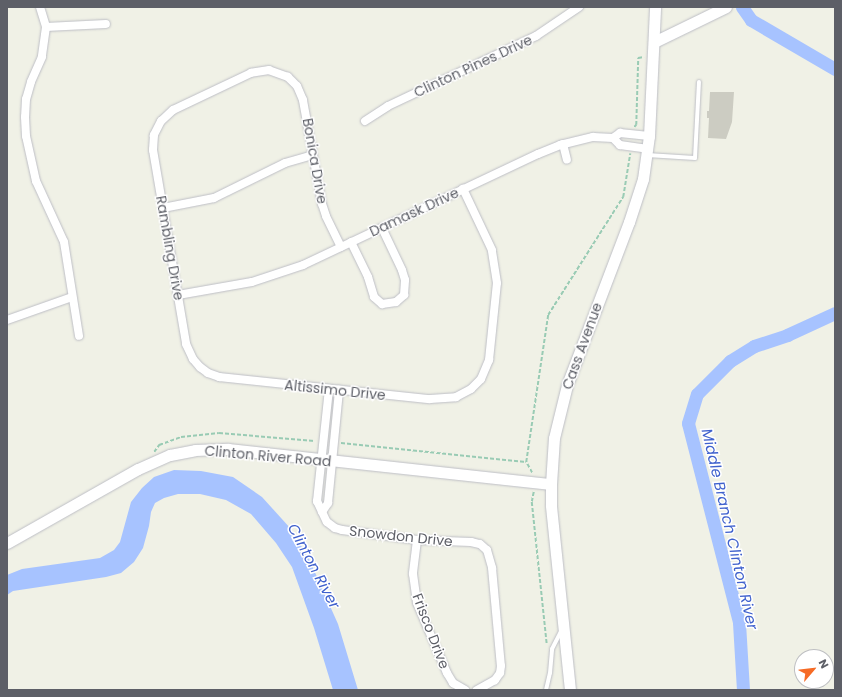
<!DOCTYPE html>
<html>
<head>
<meta charset="utf-8">
<style>
  body { margin:0 }
  #map { position:relative; width:842px; height:697px; overflow:hidden; background:#f0f1e6; font-family:Poppins,sans-serif }
  div>[style] { position:absolute }
  .water>* { inset:0; background:#a7c3ff }
  .river>* { height:13px; margin:-6.5px; padding:0 6.5px; transform-origin:6.5px; border-radius:6.5px; background:#a7c3ff }
  .building>* { inset:0; background:#ccccc2 }
  .path>* { height:1.5px; margin-top:-0.75px; transform-origin:0; background:repeating-linear-gradient(90deg,#99cbb4 0 4px,transparent 0 6px) }
  .roads { filter:drop-shadow(0 0 1px #bdbec5) drop-shadow(0 0 1px #bdbec5) }
  .lane>* { height:4px; margin:-2px; padding:0 2px; transform-origin:2px; border-radius:2px; background:#fff }
  .street>* { height:8px; margin:-4px; padding:0 4px; transform-origin:4px; border-radius:4px; background:#fff }
  .secondary>* { height:11px; margin:-5.5px; padding:0 5.5px; transform-origin:5.5px; border-radius:5.5px; background:#fff }
  span { translate:-50% -50%; white-space:nowrap; text-align:center; line-height:1.15; -webkit-text-stroke:3px #fff; paint-order:stroke }
  .street-label { font-size:14px; color:#5d5f67 }
  .water-label { font-size:15px; color:#3f61cd; font-style:italic }
  .frame { position:absolute; inset:0; border:8px solid #5d5f67; pointer-events:none }
  .north { position:absolute; left:794px; top:649px; width:40px; height:40px; box-sizing:border-box; background:#fff; border:1px solid #bebfc2; border-radius:50%; rotate:62deg; font-size:11px; font-weight:700; line-height:16px; text-align:center; color:#5d5f67 }
  .north::after { content:''; display:block; margin:auto; width:14px; height:18px; background:#f66b26; clip-path:polygon(50% 0,100% 100%,50% 72%,0 100%) }
</style>
</head>
<body>
<div id="map">
  <div class="water">
    <i style="clip-path:polygon(174px 470px,201px 471px,233px 477px,262px 497px,291px 529px,309px 559px,338px 624px,358px 690px,333px 690px,314px 628px,292px 567px,276px 543px,251px 514px,226px 500px,200px 494px,178px 494px,164px 498px,155px 503px,151px 512px,149px 526px,143px 548px,134px 562px,121px 573px,106px 577px,13px 591px,7px 595px,7px 575px,22px 569px,100px 558px,114px 550px,120px 542px,131px 502px,142px 488px,154px 477px)"></i>
  </div>
  <div class="river">
    <i style="left:742px;top:7px;width:16px;rotate:55deg"></i>
    <i style="left:751px;top:20px;width:97px;rotate:30.3deg"></i>
    <i style="left:743px;top:690px;width:68px;rotate:-93.4deg"></i>
    <i style="left:739px;top:622px;width:205px;rotate:-104.4deg"></i>
    <i style="left:688px;top:423px;width:30px;rotate:-73deg"></i>
    <i style="left:697px;top:394px;width:47px;rotate:-45deg"></i>
    <i style="left:730px;top:361px;width:28px;rotate:-32deg"></i>
    <i style="left:754px;top:346px;width:35px;rotate:-18deg"></i>
    <i style="left:787px;top:335px;width:53px;rotate:-24.6deg"></i>
  </div>
  <div class="building">
    <i style="clip-path:polygon(710px 92px,734px 92px,732px 122px,726px 139px,708px 138px,709px 118px,707px 118px,707px 111px,709px 111px)"></i>
  </div>
  <div class="path">
    <i style="left:634px;top:127px;width:3px;rotate:-45deg"></i>
    <i style="left:636px;top:125px;width:67px;rotate:-88.3deg"></i>
    <i style="left:638px;top:58px;width:6px;rotate:-9deg"></i>
    <i style="left:341px;top:443px;width:186px;rotate:5.9deg"></i>
    <i style="left:154px;top:452px;width:9px;rotate:-54deg"></i>
    <i style="left:159px;top:445px;width:23px;rotate:-20deg"></i>
    <i style="left:181px;top:437px;width:38px;rotate:-6deg"></i>
    <i style="left:219px;top:433px;width:96px;rotate:4.8deg"></i>
    <i style="left:532px;top:473px;width:13px;rotate:-119deg"></i>
    <i style="left:526px;top:462px;width:149px;rotate:-81.5deg"></i>
    <i style="left:548px;top:315px;width:140px;rotate:-57.6deg"></i>
    <i style="left:623px;top:197px;width:44px;rotate:-80.8deg"></i>
    <i style="left:534px;top:492px;width:10px;rotate:101deg"></i>
    <i style="left:532px;top:502px;width:144px;rotate:84deg"></i>
  </div>
  <div class="roads">
    <div class="lane">
      <i style="left:647px;top:155px;width:48px;rotate:3.6deg"></i>
      <i style="left:695px;top:158px;width:76px;rotate:-87deg"></i>
      <i style="left:546px;top:690px;width:17px;rotate:-77deg"></i>
      <i style="left:550px;top:673px;width:24px;rotate:-85deg"></i>
      <i style="left:552px;top:649px;width:20px;rotate:-63deg"></i>
    </div>
    <div class="street">
      <i style="left:40px;top:7px;width:21px;rotate:73deg"></i>
      <i style="left:46px;top:27px;width:30px;rotate:98deg"></i>
      <i style="left:42px;top:57px;width:27px;rotate:114deg"></i>
      <i style="left:31px;top:82px;width:18px;rotate:106deg"></i>
      <i style="left:26px;top:99px;width:18px;rotate:93deg"></i>
      <i style="left:25px;top:117px;width:19px;rotate:87deg"></i>
      <i style="left:26px;top:136px;width:46px;rotate:77.5deg"></i>
      <i style="left:36px;top:181px;width:67px;rotate:65.3deg"></i>
      <i style="left:64px;top:242px;width:95px;rotate:80.9deg"></i>
      <i style="left:46px;top:27px;width:60px;rotate:-2.9deg"></i>
      <i style="left:365px;top:121px;width:27px;rotate:-33deg"></i>
      <i style="left:388px;top:106px;width:164px;rotate:-25.3deg"></i>
      <i style="left:536px;top:36px;width:52px;rotate:-34deg"></i>
      <i style="left:613px;top:138px;width:10px;rotate:45deg"></i>
      <i style="left:620px;top:145px;width:28px;rotate:8deg"></i>
      <i style="left:563px;top:144px;width:16px;rotate:76deg"></i>
      <i style="left:163px;top:208px;width:52px;rotate:-11.1deg"></i>
      <i style="left:214px;top:198px;width:79px;rotate:-26.2deg"></i>
      <i style="left:285px;top:163px;width:29px;rotate:-16deg"></i>
      <i style="left:351px;top:242px;width:39px;rotate:64deg"></i>
      <i style="left:368px;top:277px;width:21px;rotate:73deg"></i>
      <i style="left:374px;top:297px;width:11px;rotate:41deg"></i>
      <i style="left:382px;top:304px;width:14px;rotate:-8deg"></i>
      <i style="left:396px;top:302px;width:11px;rotate:-41deg"></i>
      <i style="left:404px;top:295px;width:15px;rotate:-86deg"></i>
      <i style="left:405px;top:280px;width:10px;rotate:-107deg"></i>
      <i style="left:402px;top:270px;width:47px;rotate:-115.5deg"></i>
      <i style="left:341px;top:247px;width:34px;rotate:-116deg"></i>
      <i style="left:326px;top:216px;width:13px;rotate:-108deg"></i>
      <i style="left:322px;top:204px;width:106px;rotate:-100.4deg"></i>
      <i style="left:303px;top:100px;width:15px;rotate:-113deg"></i>
      <i style="left:297px;top:86px;width:13px;rotate:-135deg"></i>
      <i style="left:288px;top:77px;width:20px;rotate:-160deg"></i>
      <i style="left:269px;top:70px;width:18px;rotate:171deg"></i>
      <i style="left:251px;top:73px;width:86px;rotate:154.6deg"></i>
      <i style="left:173px;top:110px;width:16px;rotate:137deg"></i>
      <i style="left:161px;top:121px;width:16px;rotate:117deg"></i>
      <i style="left:154px;top:135px;width:15px;rotate:94deg"></i>
      <i style="left:153px;top:150px;width:197px;rotate:80.3deg"></i>
      <i style="left:186px;top:344px;width:17px;rotate:65deg"></i>
      <i style="left:193px;top:359px;width:11px;rotate:49deg"></i>
      <i style="left:200px;top:367px;width:10px;rotate:37deg"></i>
      <i style="left:208px;top:373px;width:12px;rotate:20deg"></i>
      <i style="left:219px;top:377px;width:212px;rotate:6deg"></i>
      <i style="left:430px;top:399px;width:26px;rotate:-4deg"></i>
      <i style="left:456px;top:397px;width:17px;rotate:-28deg"></i>
      <i style="left:471px;top:389px;width:14px;rotate:-45deg"></i>
      <i style="left:481px;top:379px;width:21px;rotate:-67deg"></i>
      <i style="left:489px;top:360px;width:77px;rotate:-84.1deg"></i>
      <i style="left:497px;top:283px;width:33px;rotate:-99deg"></i>
      <i style="left:492px;top:250px;width:68px;rotate:-115.4deg"></i>
      <i style="left:178px;top:295px;width:75px;rotate:-10deg"></i>
      <i style="left:252px;top:282px;width:54px;rotate:-18.4deg"></i>
      <i style="left:303px;top:265px;width:260px;rotate:-25.3deg"></i>
      <i style="left:538px;top:154px;width:24px;rotate:-22deg"></i>
      <i style="left:560px;top:145px;width:34px;rotate:-14deg"></i>
      <i style="left:593px;top:137px;width:20px;rotate:3deg"></i>
      <i style="left:613px;top:138px;width:9px;rotate:-36deg"></i>
      <i style="left:620px;top:133px;width:29px;rotate:6deg"></i>
      <i style="left:7px;top:320px;width:69px;rotate:-19.5deg"></i>
      <i style="left:329px;top:389px;width:113px;rotate:96.1deg"></i>
      <i style="left:317px;top:501px;width:23px;rotate:65deg"></i>
      <i style="left:327px;top:522px;width:10px;rotate:37deg"></i>
      <i style="left:335px;top:528px;width:7px;rotate:16deg"></i>
      <i style="left:342px;top:530px;width:76px;rotate:7.6deg"></i>
      <i style="left:417px;top:540px;width:54px;rotate:2.1deg"></i>
      <i style="left:471px;top:542px;width:9px;rotate:13deg"></i>
      <i style="left:480px;top:544px;width:9px;rotate:41deg"></i>
      <i style="left:487px;top:550px;width:19px;rotate:74deg"></i>
      <i style="left:492px;top:568px;width:98px;rotate:84.8deg"></i>
      <i style="left:501px;top:666px;width:7px;rotate:98deg"></i>
      <i style="left:500px;top:673px;width:9px;rotate:126deg"></i>
      <i style="left:495px;top:680px;width:21px;rotate:151deg"></i>
      <i style="left:322px;top:512px;width:11px;rotate:-56deg"></i>
      <i style="left:328px;top:503px;width:114px;rotate:-84.4deg"></i>
      <i style="left:417px;top:540px;width:34px;rotate:97deg"></i>
      <i style="left:413px;top:574px;width:29px;rotate:82deg"></i>
      <i style="left:417px;top:603px;width:76px;rotate:66.8deg"></i>
      <i style="left:447px;top:673px;width:12px;rotate:59deg"></i>
      <i style="left:453px;top:683px;width:14px;rotate:30deg"></i>
    </div>
    <div class="secondary">
      <i style="left:654px;top:42px;width:80px;rotate:-25.9deg"></i>
      <i style="left:7px;top:543px;width:150px;rotate:-29.5deg"></i>
      <i style="left:138px;top:469px;width:35px;rotate:-24deg"></i>
      <i style="left:170px;top:455px;width:25px;rotate:-11deg"></i>
      <i style="left:195px;top:450px;width:33px;rotate:-2deg"></i>
      <i style="left:228px;top:449px;width:325px;rotate:6.2deg"></i>
      <i style="left:570px;top:690px;width:186px;rotate:-95.9deg"></i>
      <i style="left:551px;top:505px;width:21px;rotate:-90deg"></i>
      <i style="left:551px;top:484px;width:46px;rotate:-86.3deg"></i>
      <i style="left:554px;top:438px;width:55px;rotate:-76.2deg"></i>
      <i style="left:567px;top:385px;width:174px;rotate:-69.2deg"></i>
      <i style="left:629px;top:222px;width:45px;rotate:-72deg"></i>
      <i style="left:643px;top:179px;width:43px;rotate:-82.1deg"></i>
      <i style="left:649px;top:136px;width:129px;rotate:-87.3deg"></i>
    </div>
  </div>
  <div class="street-label">
    <span style="left:473px;top:66px;rotate:-25deg">Clinton Pines Drive</span>
    <span style="left:315px;top:161px;rotate:80deg">Bonica Drive</span>
    <span style="left:414px;top:212px;rotate:-25deg">Damask Drive</span>
    <span style="left:170px;top:248px;rotate:80deg">Rambling Drive</span>
    <span style="left:582px;top:346px;rotate:-70deg">Cass Avenue</span>
    <span style="left:335px;top:390px;rotate:6deg">Altissimo Drive</span>
    <span style="left:268px;top:456px;rotate:5deg">Clinton River Road</span>
    <span style="left:401px;top:536px;rotate:6deg">Snowdon Drive</span>
    <span style="left:431px;top:631px;rotate:69deg">Frisco Drive</span>
  </div>
  <div class="water-label">
    <span style="left:730px;top:529px;rotate:77deg">Middle Branch Clinton River</span>
    <span style="left:314px;top:566px;rotate:62deg">Clinton River</span>
  </div>
  <div class="frame"></div>
  <div class="north">N</div>
</div>
</body>
</html>
